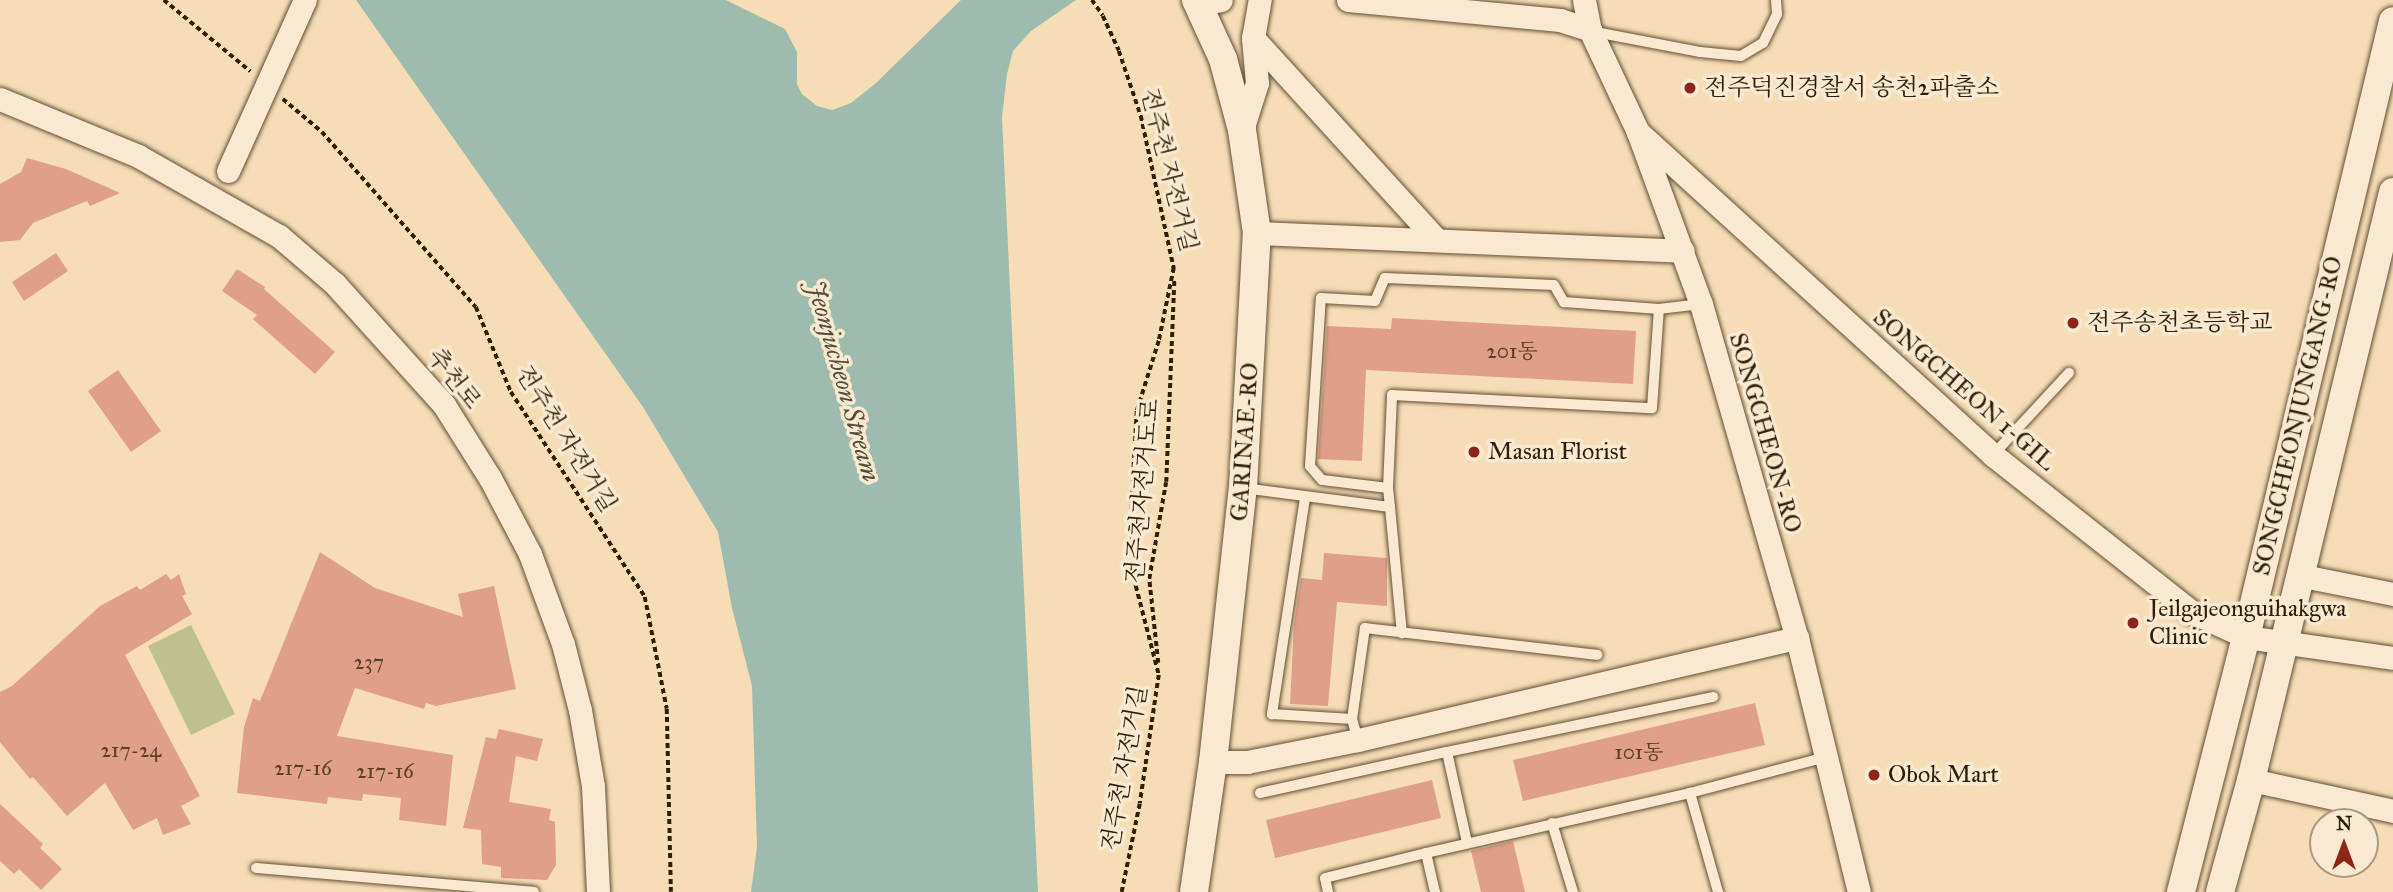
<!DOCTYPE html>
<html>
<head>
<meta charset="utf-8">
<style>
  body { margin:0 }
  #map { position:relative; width:2393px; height:892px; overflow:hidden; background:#f6ddb6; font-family:"IM FELL Great Primer","Noto Serif KR",serif }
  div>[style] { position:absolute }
  .green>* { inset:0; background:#bec08d }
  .water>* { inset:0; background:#9dbcad }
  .building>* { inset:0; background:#e09f89 }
  .path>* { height:3.5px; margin-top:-1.75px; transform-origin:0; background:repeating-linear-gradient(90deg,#301f06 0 5px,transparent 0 8.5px) }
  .roads { filter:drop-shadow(0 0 2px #624e32) drop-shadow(0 0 2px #624e32) }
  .service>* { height:10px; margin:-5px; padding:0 5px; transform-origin:5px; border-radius:5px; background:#f9e9d0 }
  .minor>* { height:23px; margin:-11.5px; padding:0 11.5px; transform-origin:11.5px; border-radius:11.5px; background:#f9e9d0 }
  .tertiary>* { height:28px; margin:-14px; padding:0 14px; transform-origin:14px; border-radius:14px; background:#f9e9d0 }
  .bridges { filter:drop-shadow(0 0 2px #624e32) drop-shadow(0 0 2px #624e32) }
  .minor-bridge>* { height:23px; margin:-11.5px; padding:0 11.5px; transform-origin:11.5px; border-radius:11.5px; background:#f9e9d0 }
  .dots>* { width:19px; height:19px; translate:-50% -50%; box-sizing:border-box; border:4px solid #f9e9d0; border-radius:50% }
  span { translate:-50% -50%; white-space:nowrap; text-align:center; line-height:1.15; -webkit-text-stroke:7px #f9e9d0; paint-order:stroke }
  .number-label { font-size:21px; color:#5c3f27 }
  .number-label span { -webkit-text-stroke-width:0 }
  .poi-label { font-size:24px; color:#301f06 }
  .left { translate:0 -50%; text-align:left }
  .street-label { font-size:24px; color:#301f06 }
  .water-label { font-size:26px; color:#514e38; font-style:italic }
  .north { position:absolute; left:2309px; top:808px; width:70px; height:70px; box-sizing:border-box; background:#f9e9d0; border:2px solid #a9987f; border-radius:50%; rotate:0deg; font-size:19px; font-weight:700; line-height:28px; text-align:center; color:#301f06 }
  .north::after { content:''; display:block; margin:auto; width:24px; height:32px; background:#8f2418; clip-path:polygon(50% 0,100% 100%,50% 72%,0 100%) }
</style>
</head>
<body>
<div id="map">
  <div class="green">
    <i style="clip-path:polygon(191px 625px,235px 714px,191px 735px,148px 646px)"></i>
  </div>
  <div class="water">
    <i style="clip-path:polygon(356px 0,726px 0,785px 29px,797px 52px,797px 84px,802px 94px,817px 106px,832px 110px,851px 103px,876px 83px,961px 0,1076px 0,1031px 31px,1013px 51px,1007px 74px,1002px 117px,1038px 892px,751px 892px,757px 847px,752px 686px,732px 608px,718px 532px,643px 407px)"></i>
  </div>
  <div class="building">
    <i style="clip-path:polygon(27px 158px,66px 169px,120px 193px,90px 206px,87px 201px,33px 223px,20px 240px,0 242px,0 184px,21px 172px)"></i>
    <i style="clip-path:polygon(56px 253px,68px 271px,24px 301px,12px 282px)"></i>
    <i style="clip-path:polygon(237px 269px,265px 287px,264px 289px,335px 352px,315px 374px,253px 319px,257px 315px,222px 291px)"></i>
    <i style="clip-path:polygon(1392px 318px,1636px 331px,1633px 384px,1366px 370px,1362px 461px,1318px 459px,1327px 326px,1391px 329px)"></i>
    <i style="clip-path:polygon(118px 370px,161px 431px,131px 452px,88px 391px)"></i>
    <i style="clip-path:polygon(320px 552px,375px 588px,463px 617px,458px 594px,494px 586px,516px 689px,436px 706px,426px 703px,424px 709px,355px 688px,337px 736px,453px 755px,446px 826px,399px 820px,401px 798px,363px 794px,362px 801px,328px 797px,327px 804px,237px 793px,244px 727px,253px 698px,260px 701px)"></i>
    <i style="clip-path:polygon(1324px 553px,1387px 558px,1387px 606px,1337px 602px,1328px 706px,1290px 704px,1294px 624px,1301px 578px,1322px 580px)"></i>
    <i style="clip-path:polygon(166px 574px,171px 580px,179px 574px,186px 594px,182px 596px,192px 614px,125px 655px,200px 796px,181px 806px,191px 824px,163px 835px,157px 818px,133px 830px,105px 783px,67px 816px,33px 777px,30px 779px,0 742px,0 692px,12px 686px,100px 606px,137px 586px,140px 590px)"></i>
    <i style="clip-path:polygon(1755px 703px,1765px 745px,1523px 801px,1513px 760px)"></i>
    <i style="clip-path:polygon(499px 729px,543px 739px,537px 761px,516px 756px,509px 802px,551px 809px,549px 820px,555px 822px,556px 865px,547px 880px,501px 878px,501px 867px,482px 864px,481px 830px,463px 828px,486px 737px,496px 739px)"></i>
    <i style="clip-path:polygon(1432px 780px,1441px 818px,1275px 858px,1266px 820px)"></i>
    <i style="clip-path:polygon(0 804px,43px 844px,40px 848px,62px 869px,41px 890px,19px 869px,14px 874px,0 861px)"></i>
    <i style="clip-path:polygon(1513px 841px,1525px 892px,1481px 892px,1471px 851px)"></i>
  </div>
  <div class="path">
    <i style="left:164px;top:0;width:112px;rotate:39.5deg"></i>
    <i style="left:1092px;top:0;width:19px;rotate:55deg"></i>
    <i style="left:1103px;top:16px;width:38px;rotate:65deg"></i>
    <i style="left:1119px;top:51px;width:69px;rotate:71.3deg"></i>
    <i style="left:1141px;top:116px;width:156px;rotate:77.8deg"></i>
    <i style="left:1174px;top:268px;width:75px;rotate:101.6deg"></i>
    <i style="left:1159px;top:341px;width:73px;rotate:107.4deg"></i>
    <i style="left:1137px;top:411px;width:106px;rotate:93.2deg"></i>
    <i style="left:1131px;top:517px;width:69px;rotate:85.9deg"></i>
    <i style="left:1136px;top:586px;width:92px;rotate:75.5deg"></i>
    <i style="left:1159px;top:675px;width:130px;rotate:98.4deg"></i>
    <i style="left:1140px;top:804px;width:90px;rotate:101.6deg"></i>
    <i style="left:283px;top:99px;width:51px;rotate:40.2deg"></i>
    <i style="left:322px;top:132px;width:233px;rotate:48.7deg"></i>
    <i style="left:476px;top:307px;width:92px;rotate:67.6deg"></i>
    <i style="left:511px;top:392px;width:245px;rotate:56.8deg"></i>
    <i style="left:645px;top:597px;width:114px;rotate:78.9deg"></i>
    <i style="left:667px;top:709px;width:183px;rotate:88.7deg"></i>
    <i style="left:1158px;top:663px;width:84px;rotate:-96.1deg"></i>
    <i style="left:1149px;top:579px;width:98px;rotate:-80.1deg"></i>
    <i style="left:1166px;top:482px;width:201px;rotate:-87.7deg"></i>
  </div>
  <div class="roads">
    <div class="service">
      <i style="left:1590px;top:31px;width:112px;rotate:10.8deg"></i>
      <i style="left:1700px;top:52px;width:41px;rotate:5.6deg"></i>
      <i style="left:1741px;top:56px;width:26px;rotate:-31deg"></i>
      <i style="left:1763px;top:43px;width:32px;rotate:-64deg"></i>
      <i style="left:1777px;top:14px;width:14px;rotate:-94deg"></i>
      <i style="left:1993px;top:455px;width:112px;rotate:-47.2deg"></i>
      <i style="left:1243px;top:488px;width:148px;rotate:7.4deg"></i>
      <i style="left:1390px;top:507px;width:19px;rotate:-96deg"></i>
      <i style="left:1388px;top:488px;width:93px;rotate:-87.5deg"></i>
      <i style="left:1392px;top:395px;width:260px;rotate:2.9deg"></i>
      <i style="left:1652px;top:408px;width:99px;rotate:-86deg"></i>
      <i style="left:1388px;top:488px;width:66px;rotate:-173.1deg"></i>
      <i style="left:1322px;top:480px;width:18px;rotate:-131deg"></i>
      <i style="left:1310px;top:466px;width:168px;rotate:-86.3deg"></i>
      <i style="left:1321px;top:298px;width:54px;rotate:3.2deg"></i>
      <i style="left:1375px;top:301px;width:25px;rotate:-67deg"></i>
      <i style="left:1385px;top:278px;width:169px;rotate:2.4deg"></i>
      <i style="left:1554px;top:285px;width:20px;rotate:60deg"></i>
      <i style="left:1564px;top:302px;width:95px;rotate:4.2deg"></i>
      <i style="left:1659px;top:309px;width:42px;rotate:-6.8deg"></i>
      <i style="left:1305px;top:498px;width:219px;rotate:98.7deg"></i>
      <i style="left:1272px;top:714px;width:80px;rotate:3.6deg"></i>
      <i style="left:1390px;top:507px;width:127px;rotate:84.6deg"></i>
      <i style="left:1358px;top:740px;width:22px;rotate:-106deg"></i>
      <i style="left:1352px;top:719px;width:92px;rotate:-81.9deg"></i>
      <i style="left:1365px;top:628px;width:234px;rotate:6.6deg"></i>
      <i style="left:1447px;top:752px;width:272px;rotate:-11.7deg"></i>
      <i style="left:1260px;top:793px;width:191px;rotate:-12.4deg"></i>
      <i style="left:1447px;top:752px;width:92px;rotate:77.5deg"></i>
      <i style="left:1690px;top:793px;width:103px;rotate:74.2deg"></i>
      <i style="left:1552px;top:823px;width:72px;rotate:73.1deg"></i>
      <i style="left:256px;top:868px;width:279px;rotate:4.9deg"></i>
      <i style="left:1328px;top:892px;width:14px;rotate:-102deg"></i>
      <i style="left:1325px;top:878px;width:104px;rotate:-13.9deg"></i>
      <i style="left:1435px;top:892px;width:40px;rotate:-103deg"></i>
      <i style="left:1426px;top:853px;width:271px;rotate:-12.8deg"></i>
      <i style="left:1690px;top:793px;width:141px;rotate:-14.8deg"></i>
    </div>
    <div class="minor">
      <i style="left:1348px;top:0;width:213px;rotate:5.4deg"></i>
      <i style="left:1560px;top:20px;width:32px;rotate:18deg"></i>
      <i style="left:1584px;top:0;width:31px;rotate:79deg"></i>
      <i style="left:1590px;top:30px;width:113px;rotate:64.8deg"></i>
      <i style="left:1638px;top:132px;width:183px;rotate:69.9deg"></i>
      <i style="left:1701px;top:304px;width:348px;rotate:74deg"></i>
      <i style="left:1797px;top:638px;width:261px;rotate:76.3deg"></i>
      <i style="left:1199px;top:4px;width:22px;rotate:-10deg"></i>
      <i style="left:1253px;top:38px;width:272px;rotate:47.7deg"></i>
      <i style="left:0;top:99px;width:149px;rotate:22.4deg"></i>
      <i style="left:138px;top:156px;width:162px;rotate:29.6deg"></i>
      <i style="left:279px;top:236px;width:74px;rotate:40.6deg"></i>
      <i style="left:335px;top:284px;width:163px;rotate:48deg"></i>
      <i style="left:444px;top:405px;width:86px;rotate:57.8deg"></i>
      <i style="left:490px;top:478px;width:86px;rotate:62.2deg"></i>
      <i style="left:530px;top:554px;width:96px;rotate:69.9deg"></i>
      <i style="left:563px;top:644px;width:68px;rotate:75.6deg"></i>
      <i style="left:580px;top:710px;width:77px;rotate:80.3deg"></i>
      <i style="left:593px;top:786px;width:106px;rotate:87.3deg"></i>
      <i style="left:1242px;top:130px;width:49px;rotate:-72.3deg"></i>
      <i style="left:1257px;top:83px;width:45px;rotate:-95.1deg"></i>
      <i style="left:1253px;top:38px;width:39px;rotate:-80deg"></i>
      <i style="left:1638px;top:132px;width:480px;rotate:42.3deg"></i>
      <i style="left:1993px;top:455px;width:253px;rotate:38.3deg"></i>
      <i style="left:2192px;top:612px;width:60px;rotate:24.8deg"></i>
      <i style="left:2246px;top:637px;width:148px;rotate:8.1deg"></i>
      <i style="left:1257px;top:233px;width:426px;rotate:2.4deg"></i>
      <i style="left:2298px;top:575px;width:97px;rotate:11.3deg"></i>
      <i style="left:1213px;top:762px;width:34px"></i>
      <i style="left:1247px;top:762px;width:113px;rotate:-11.2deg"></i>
      <i style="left:1358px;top:740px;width:451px;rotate:-13.1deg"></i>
      <i style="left:2251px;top:780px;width:145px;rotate:12.3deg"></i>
    </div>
    <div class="tertiary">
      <i style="left:1194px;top:892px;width:131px;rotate:-81.7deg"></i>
      <i style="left:1213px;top:762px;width:276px;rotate:-83.8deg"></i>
      <i style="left:1243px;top:488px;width:255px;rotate:-86.9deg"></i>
      <i style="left:1257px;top:233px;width:104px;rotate:-98.3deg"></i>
      <i style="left:1242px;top:130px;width:73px;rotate:-105deg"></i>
      <i style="left:1223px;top:59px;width:65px;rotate:-114.6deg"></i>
      <i style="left:2181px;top:892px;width:263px;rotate:-75.7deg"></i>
      <i style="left:2246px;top:637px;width:633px;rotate:-76.58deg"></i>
      <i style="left:2220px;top:892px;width:116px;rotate:-74.5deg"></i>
      <i style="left:2251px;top:780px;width:605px;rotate:-76.42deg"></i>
    </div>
  </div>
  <div class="bridges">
    <div class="minor-bridge">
      <i style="left:228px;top:171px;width:188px;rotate:-65.8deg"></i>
    </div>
  </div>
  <div class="dots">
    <i style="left:1690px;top:88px;background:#8f2418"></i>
    <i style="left:2073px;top:323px;background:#8f2418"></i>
    <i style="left:1474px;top:452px;background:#8f2418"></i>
    <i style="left:2133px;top:623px;background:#8f2418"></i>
    <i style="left:1874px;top:775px;background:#8f2418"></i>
  </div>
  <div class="number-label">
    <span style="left:1512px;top:351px">201동</span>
    <span style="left:369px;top:662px">237</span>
    <span style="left:131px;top:750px">217-24</span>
    <span style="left:1639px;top:752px">101동</span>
    <span style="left:303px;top:768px">217-16</span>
    <span style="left:385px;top:771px">217-16</span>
  </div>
  <div class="poi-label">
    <span class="left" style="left:1704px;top:88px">전주덕진경찰서 송천2파출소</span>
    <span class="left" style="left:2087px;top:323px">전주송천초등학교</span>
    <span class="left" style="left:1488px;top:452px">Masan Florist</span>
    <span class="left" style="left:2149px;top:623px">Jeilgajeonguihakgwa<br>Clinic</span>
    <span class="left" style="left:1888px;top:775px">Obok Mart</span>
  </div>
  <div class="street-label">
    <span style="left:1169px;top:170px;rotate:76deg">전주천 자전거길</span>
    <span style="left:454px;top:379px;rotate:52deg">추천로</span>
    <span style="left:1964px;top:390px;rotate:41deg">SONGCHEON 1-GIL</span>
    <span style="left:2298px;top:416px;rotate:-77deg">SONGCHEONJUNGANG-RO</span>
    <span style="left:1765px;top:433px;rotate:74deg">SONGCHEON-RO</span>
    <span style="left:566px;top:439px;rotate:58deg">전주천 자전거길</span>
    <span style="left:1245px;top:442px;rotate:-86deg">GARINAE-RO</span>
    <span style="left:1143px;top:491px;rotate:-85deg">전주천자전거도로</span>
    <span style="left:1125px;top:768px;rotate:-80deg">전주천 자전거길</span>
  </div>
  <div class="water-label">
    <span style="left:843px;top:381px;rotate:74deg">Jeonjucheon Stream</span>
  </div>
  <div class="north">N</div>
</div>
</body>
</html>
